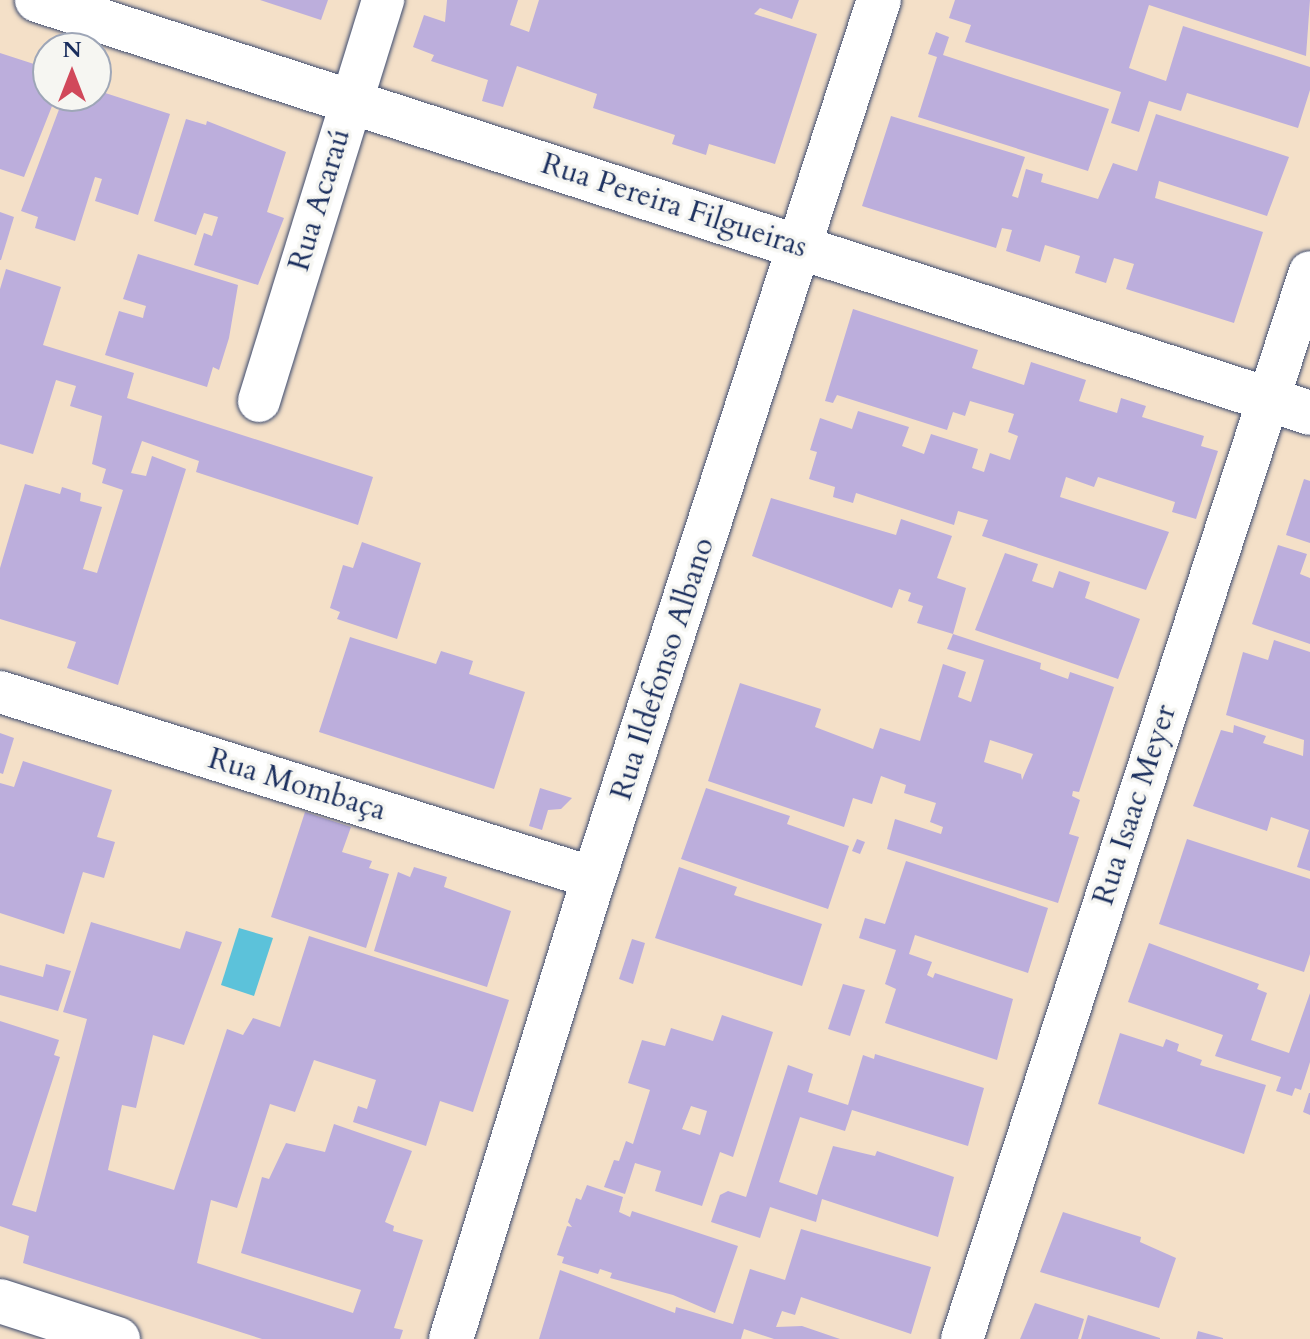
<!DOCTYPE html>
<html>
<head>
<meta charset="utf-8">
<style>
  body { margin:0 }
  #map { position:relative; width:1310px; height:1339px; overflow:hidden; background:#f4e0c8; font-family:Cardo,serif }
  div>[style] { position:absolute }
  .water>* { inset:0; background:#5cc2da }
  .building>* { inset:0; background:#bcaedc }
  .roads { filter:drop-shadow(0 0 2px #3c4a6e) drop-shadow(0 0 2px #3c4a6e) }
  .minor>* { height:42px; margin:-21px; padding:0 21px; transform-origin:21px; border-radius:21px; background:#fff }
  .tertiary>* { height:44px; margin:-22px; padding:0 22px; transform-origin:22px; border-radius:22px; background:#fff }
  span { translate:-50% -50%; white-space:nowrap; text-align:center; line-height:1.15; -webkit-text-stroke:7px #f6f6f2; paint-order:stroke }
  .street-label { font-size:30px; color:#1b2f5e }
  .north { position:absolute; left:32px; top:32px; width:80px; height:80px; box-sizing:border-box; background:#f6f6f2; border:2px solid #9ea6b7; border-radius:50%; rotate:0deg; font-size:22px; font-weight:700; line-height:32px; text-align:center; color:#1b2f5e }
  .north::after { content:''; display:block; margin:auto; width:28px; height:36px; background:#d1495b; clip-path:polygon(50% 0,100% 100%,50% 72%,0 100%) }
</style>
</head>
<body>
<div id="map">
  <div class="water">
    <i style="clip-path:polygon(239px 928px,273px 938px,254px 996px,221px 985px)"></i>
  </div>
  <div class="building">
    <i style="clip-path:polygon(260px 0,328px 0,321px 20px)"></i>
    <i style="clip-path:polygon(447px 0,518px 0,510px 25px,529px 32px,539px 0,799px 0,792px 19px,760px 8px,754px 14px,817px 34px,775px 164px,709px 144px,706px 155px,672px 144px,675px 135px,593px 108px,597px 94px,517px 66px,503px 107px,482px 101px,488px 80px,431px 61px,434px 55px,413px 47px,424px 15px,445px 22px)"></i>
    <i style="clip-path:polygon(955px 0,1310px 0,1306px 56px,1149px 5px,1129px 68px,1166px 81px,1183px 26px,1310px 67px,1310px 90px,1298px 128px,1187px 93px,1181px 111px,1149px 101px,1139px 132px,1111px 123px,1121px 92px,965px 42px,971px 25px,949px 18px)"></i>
    <i style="clip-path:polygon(936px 32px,949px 37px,943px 55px,1109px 109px,1088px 171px,918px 117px,937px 57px,928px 54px)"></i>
    <i style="clip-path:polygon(0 53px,37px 65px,35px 71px,48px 74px,48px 96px,56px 96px,24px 177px,0 169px)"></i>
    <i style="clip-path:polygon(96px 90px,170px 114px,138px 215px,95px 201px,102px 179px,95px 177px,75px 241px,35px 228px,38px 217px,21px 211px,64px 96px,96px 96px)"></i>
    <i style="clip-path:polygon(1156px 114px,1289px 157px,1267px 216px,1159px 181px,1155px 198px,1263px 232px,1234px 323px,1126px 289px,1134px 264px,1114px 258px,1106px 283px,1075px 273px,1080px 256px,1045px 245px,1040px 262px,1006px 251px,1012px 230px,1002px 228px,996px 248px,862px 206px,891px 116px,1025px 157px,1012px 196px,1018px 198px,1026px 169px,1043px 174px,1041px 182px,1098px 199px,1113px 163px,1137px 171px)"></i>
    <i style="clip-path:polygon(186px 119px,206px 125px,207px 121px,286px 152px,267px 212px,284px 218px,258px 285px,194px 265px,204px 233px,212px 236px,218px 217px,204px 213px,196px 235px,154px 221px)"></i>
    <i style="clip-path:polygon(0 212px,14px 217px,1px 260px,0 260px)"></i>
    <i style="clip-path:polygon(138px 254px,238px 285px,229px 338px,219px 370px,213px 367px,207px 387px,105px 355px,119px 311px,143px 318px,144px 313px,146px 306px,123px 299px)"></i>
    <i style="clip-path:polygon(6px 269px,61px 287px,43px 345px,134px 373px,127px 398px,373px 477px,358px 525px,196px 472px,199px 461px,142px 441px,131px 473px,146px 476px,152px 456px,186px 469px,118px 685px,67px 668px,76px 642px,0 619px,0 568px,25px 484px,60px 494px,62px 487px,81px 493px,80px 501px,102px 507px,83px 569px,97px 573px,123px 490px,102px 483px,106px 469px,92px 464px,102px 416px,70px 406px,76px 386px,56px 380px,33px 454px,0 444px,0 289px)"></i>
    <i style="clip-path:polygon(853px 309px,978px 350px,972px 368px,1024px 385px,1031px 362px,1086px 380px,1079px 401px,1117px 413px,1121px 398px,1146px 406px,1142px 417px,1204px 436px,1201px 446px,1218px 451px,1196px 519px,1172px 512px,1175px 502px,1098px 477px,1094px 487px,1066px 477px,1060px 497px,1169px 532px,1146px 590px,982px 536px,988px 520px,958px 511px,954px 525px,856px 493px,853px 503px,833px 497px,835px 487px,809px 479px,817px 452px,810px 450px,820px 418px,852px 429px,858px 411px,909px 427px,902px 446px,924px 454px,931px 434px,978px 449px,972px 468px,984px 472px,990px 453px,1010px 460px,1018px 436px,1008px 432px,1014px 414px,970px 401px,965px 416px,953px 412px,947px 430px,837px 395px,833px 403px,825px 401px)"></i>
    <i style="clip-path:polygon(1304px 479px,1310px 481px,1310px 543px,1286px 535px)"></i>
    <i style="clip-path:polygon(evenodd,771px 498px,896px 535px,901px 519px,952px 536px,937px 578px,966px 588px,953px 634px,1041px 663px,1040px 669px,1068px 679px,1070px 672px,1114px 687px,1079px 792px,1073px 791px,1072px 796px,1080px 800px,1069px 834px,1079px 837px,1058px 903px,887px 849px,895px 819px,941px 834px,943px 827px,930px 822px,936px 803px,904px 793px,906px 785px,881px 776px,872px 804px,853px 798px,844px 827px,708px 781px,740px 683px,821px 709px,815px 727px,873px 749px,880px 728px,920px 741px,943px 664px,966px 672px,958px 697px,971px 702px,984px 660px,947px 649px,953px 634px,917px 623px,923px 606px,908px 601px,911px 593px,899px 589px,892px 608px,752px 556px,771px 498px,990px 740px,1033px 754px,1022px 780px,1021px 774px,984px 762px,990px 740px)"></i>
    <i style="clip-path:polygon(362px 542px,421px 563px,397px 639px,337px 619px,340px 612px,330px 608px,343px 565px,353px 568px)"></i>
    <i style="clip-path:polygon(1278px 545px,1307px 554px,1300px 574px,1310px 578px,1310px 644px,1252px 624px)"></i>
    <i style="clip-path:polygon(1005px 553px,1038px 564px,1032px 581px,1053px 588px,1059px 571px,1090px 582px,1085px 598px,1140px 619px,1118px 679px,975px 630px)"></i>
    <i style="clip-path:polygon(350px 637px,436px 664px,441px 651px,473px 661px,469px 674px,525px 692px,494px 789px,319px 732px)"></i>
    <i style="clip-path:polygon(1274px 640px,1310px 652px,1310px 871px,1297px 867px,1309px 830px,1271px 817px,1267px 831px,1193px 806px,1221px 730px,1233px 733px,1234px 725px,1266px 736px,1263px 743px,1303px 756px,1304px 740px,1226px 715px,1243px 652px,1268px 660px)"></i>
    <i style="clip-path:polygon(0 733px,14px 738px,3px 774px,0 773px)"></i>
    <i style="clip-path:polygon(23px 761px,112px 790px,97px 837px,115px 842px,104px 878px,83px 872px,64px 934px,0 913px,0 783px,14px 787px)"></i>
    <i style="clip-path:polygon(540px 788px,572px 798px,561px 809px,548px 810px,542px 830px,529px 826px)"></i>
    <i style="clip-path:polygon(706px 788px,790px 816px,787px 824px,849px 846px,828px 909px,681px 859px)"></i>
    <i style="clip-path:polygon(305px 812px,351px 827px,342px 852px,372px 861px,369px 868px,389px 874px,366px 948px,271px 917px)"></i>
    <i style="clip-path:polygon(857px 839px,865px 842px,860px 854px,852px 851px)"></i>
    <i style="clip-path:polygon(1187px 839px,1310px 879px,1310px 954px,1304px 972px,1159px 924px)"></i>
    <i style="clip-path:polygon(906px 861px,1048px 908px,1028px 973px,915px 935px,909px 954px,932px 962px,927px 975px,933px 978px,935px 973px,1013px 999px,997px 1060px,885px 1023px,896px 989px,885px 984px,896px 950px,859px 938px,865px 918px,885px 924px)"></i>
    <i style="clip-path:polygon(414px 867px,447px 877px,444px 887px,511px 911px,487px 987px,374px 951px,398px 872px,410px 877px)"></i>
    <i style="clip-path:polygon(679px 867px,737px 887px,734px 895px,822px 924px,802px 986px,655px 938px)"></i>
    <i style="clip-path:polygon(91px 922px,180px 949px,186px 931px,222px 942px,184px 1045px,153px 1035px,136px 1108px,122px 1105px,108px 1170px,174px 1190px,227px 1029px,243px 1035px,253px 1018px,280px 1027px,309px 936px,509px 1000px,473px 1112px,440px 1101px,426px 1146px,353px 1122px,358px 1106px,367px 1109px,376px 1080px,314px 1060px,295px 1112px,270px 1104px,237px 1208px,211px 1200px,197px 1263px,353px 1313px,361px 1290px,241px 1253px,262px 1177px,269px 1179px,286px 1143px,325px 1152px,334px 1124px,412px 1151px,385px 1222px,394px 1226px,393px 1231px,423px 1240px,394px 1328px,403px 1330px,400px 1339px,262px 1339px,23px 1263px,29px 1236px,0 1226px,0 1021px,59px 1040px,54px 1055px,60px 1057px,12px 1205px,36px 1212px,87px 1019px,63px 1012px)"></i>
    <i style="clip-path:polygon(632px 939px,645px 943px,633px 984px,619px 979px)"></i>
    <i style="clip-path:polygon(1149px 943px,1259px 984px,1257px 989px,1267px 993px,1251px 1040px,1289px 1053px,1310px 993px,1310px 1062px,1301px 1090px,1295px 1088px,1292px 1096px,1276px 1091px,1281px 1077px,1215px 1056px,1223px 1035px,1128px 1002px)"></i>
    <i style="clip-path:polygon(46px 964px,71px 971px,58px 1011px,0 995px,0 965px,43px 977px)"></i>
    <i style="clip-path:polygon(843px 984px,865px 990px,850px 1036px,828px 1029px)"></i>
    <i style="clip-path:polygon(evenodd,722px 1015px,773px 1032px,733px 1157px,720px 1152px,702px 1206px,655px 1191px,661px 1171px,635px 1163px,625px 1194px,604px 1187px,614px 1160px,619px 1161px,626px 1141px,633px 1144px,650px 1090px,628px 1083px,642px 1040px,665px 1046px,671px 1028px,713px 1041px,722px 1015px,691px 1106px,707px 1111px,700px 1135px,682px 1129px,691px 1106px)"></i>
    <i style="clip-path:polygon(1120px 1033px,1163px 1047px,1166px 1039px,1179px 1044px,1177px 1051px,1202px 1060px,1200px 1065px,1266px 1085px,1244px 1154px,1098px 1104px)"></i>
    <i style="clip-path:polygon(875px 1054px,984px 1088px,968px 1146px,852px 1110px,845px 1131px,800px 1117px,779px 1182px,817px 1195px,833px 1146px,875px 1156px,877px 1151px,954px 1177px,938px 1237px,822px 1199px,816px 1222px,770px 1207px,760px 1238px,711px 1222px,720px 1195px,728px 1191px,746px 1197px,788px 1065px,813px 1074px,808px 1092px,848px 1105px,863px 1055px,874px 1059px)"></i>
    <i style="clip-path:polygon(1309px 1093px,1310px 1093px,1310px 1115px,1303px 1112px)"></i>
    <i style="clip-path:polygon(587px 1185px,623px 1197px,619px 1212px,630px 1217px,632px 1211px,738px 1246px,715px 1313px,673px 1295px,610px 1278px,612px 1273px,600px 1269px,598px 1274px,562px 1263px,564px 1257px,557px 1255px,567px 1226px,572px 1227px,568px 1222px,576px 1198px,581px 1200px)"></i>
    <i style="clip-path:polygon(1063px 1212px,1141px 1237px,1140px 1242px,1176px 1258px,1159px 1308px,1040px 1272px)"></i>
    <i style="clip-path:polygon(801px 1229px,931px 1267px,911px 1334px,801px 1297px,795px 1315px,782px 1311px,776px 1327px,802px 1326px,840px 1339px,774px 1339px,744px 1329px,741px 1339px,539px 1339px,560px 1270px,675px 1313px,676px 1307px,733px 1324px,750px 1269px,785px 1280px)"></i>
    <i style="clip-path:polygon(1035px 1303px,1084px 1319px,1078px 1339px,1020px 1339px)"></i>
    <i style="clip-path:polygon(1088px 1315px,1160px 1338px,1160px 1339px,1081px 1339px)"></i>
    <i style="clip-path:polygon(1198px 1331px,1223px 1338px,1223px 1339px,1196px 1339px)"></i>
  </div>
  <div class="roads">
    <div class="minor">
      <i style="left:259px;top:401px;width:420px;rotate:-72.8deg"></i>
      <i style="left:0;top:692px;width:622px;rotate:17.39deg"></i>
      <i style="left:962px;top:1339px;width:1122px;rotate:-71.94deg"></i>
    </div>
    <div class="tertiary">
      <i style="left:37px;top:0;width:1338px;rotate:17.97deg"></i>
      <i style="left:0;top:1301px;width:124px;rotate:17.9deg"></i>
      <i style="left:451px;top:1339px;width:483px;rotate:-72.8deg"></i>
      <i style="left:594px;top:878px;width:923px;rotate:-72.02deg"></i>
    </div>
  </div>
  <div class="street-label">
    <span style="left:320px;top:200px;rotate:-73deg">Rua Acaraú</span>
    <span style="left:674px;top:206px;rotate:18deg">Rua Pereira Filgueiras</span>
    <span style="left:663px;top:669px;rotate:-72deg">Rua Ildefonso Albano</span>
    <span style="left:297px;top:785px;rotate:17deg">Rua Mombaça</span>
    <span style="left:1135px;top:805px;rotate:-72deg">Rua Isaac Meyer</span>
  </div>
  <div class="north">N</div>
</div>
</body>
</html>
